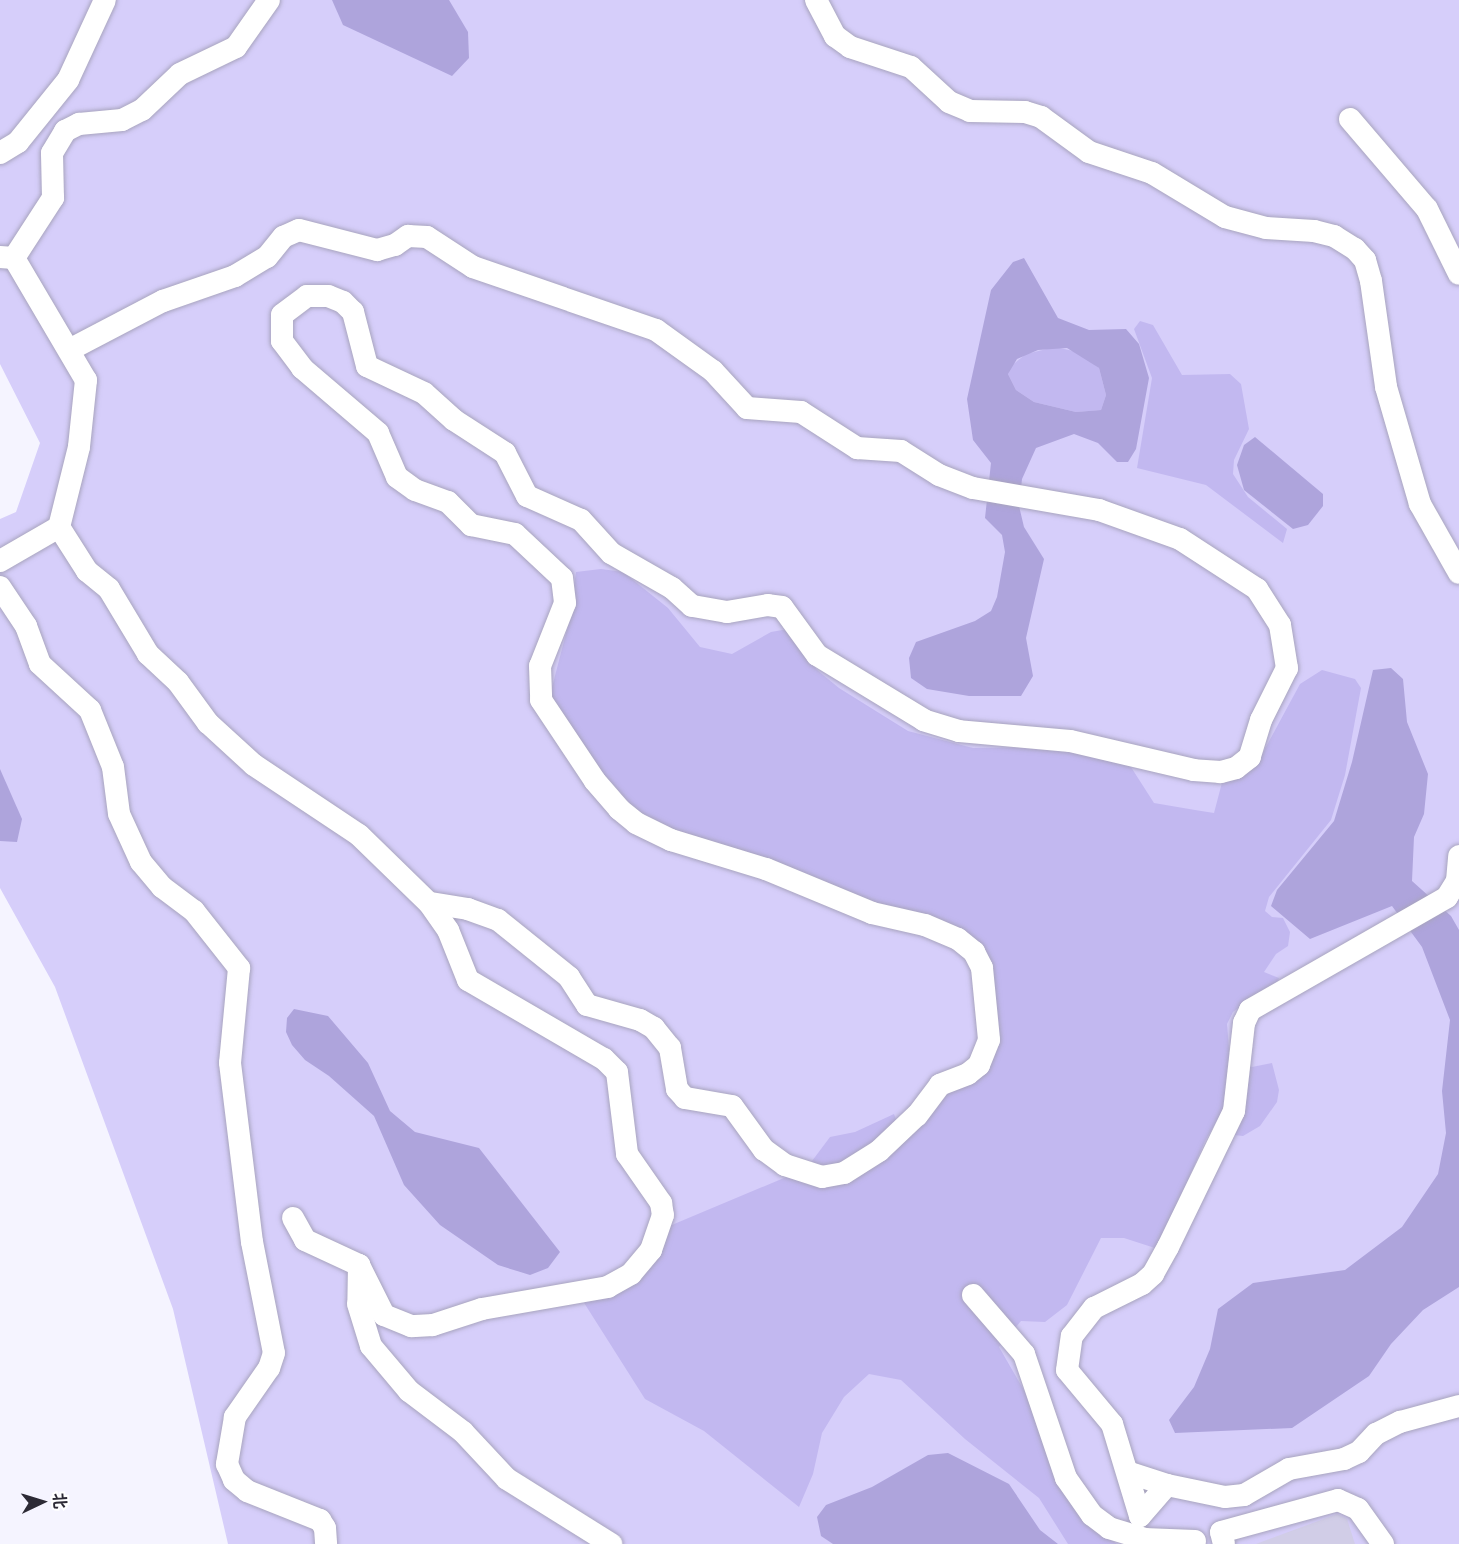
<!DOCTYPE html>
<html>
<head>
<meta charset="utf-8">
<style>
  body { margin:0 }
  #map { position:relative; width:1459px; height:1544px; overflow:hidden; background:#f5f4ff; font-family:Manrope,"Noto Sans SC",sans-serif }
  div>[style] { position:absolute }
  .green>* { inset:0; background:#d6cefa }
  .forest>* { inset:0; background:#c2b8f0 }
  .water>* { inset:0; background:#aea4dc }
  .building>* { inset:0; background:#d1cde7 }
  .roads { filter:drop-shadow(0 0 2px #a8a4be) drop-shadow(0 0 2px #a8a4be) }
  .minor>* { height:22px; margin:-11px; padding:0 11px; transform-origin:11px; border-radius:11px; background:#fff }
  span { translate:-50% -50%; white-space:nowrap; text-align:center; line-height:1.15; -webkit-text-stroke:4.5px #fff; paint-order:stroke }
  .north { position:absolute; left:12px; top:1472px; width:60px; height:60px; -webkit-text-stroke:4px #fff; paint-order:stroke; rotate:86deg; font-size:16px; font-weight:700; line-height:24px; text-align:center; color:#2c2a35 }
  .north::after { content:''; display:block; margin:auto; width:21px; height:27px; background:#2c2a35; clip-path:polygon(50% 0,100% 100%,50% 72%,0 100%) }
</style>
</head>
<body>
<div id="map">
  <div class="green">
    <i style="clip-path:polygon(0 0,1459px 0,1459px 1544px,228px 1544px,173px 1309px,55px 987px,0 888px,0 519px,16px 512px,40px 443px,0 364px)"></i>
  </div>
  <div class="forest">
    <i style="clip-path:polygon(1140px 321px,1153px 325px,1182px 375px,1230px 374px,1241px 384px,1249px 429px,1234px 460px,1233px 474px,1248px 497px,1287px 529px,1283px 543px,1206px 485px,1137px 468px,1152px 378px,1134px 329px)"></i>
    <i style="clip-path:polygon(1055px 347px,1078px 352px,1099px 368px,1106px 395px,1101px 410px,1076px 412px,1034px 402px,1016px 390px,1008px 374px,1011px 366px,1026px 354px)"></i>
    <i style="clip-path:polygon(601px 569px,623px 572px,668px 608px,700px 647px,732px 654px,771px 632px,788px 629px,817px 670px,839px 688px,908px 731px,973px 748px,1060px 747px,1129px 764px,1154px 803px,1195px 810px,1214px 813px,1224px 775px,1260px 758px,1300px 684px,1322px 670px,1355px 679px,1361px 688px,1345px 775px,1331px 820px,1269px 897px,1265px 911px,1272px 917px,1283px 918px,1290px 932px,1288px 946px,1276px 954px,1264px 972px,1279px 978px,1275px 988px,1246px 1002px,1233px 1012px,1227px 1024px,1230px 1061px,1252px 1067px,1272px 1063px,1279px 1090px,1277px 1102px,1260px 1126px,1243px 1136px,1234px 1135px,1218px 1119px,1205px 1141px,1158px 1249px,1124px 1238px,1101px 1238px,1067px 1305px,1045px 1322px,1021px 1321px,999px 1347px,1041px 1420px,1087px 1524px,1117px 1544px,1068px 1544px,1039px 1498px,965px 1439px,901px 1380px,869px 1374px,844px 1397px,822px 1433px,813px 1474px,799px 1507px,704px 1431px,645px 1399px,581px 1298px,614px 1291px,667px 1227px,791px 1175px,818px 1182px,812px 1161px,830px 1137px,855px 1132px,894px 1114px,903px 1139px,921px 1127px,948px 1085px,980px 1075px,985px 959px,643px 818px,591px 760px,550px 695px,569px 622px,576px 572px)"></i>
  </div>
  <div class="water">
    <i style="clip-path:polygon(332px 0,449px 0,468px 32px,469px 58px,452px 76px,343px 25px)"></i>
    <i style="clip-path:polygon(evenodd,1024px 258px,1058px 318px,1089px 330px,1126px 329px,1139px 344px,1149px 378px,1136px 449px,1128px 462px,1117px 462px,1098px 443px,1074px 434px,1036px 448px,1022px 479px,1019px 506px,1024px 527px,1044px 559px,1026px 638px,1033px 676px,1021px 696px,969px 696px,927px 689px,911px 678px,909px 658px,916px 642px,975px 621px,991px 611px,997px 597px,1005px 552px,1002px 535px,985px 518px,991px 463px,973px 440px,967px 399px,991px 290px,1013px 262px,1024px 258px,1067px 348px,1099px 368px,1106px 395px,1101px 410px,1076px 412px,1034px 402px,1016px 390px,1008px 374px,1017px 359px,1038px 350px,1067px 348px)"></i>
    <i style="clip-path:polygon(1255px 437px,1323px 494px,1323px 506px,1308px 525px,1293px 529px,1244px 490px,1237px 465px,1244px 445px)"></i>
    <i style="clip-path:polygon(1391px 668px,1403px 679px,1407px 722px,1428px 774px,1424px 814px,1414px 837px,1412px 881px,1451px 916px,1459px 930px,1459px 1287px,1423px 1310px,1391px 1344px,1369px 1376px,1292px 1428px,1175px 1433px,1169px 1420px,1194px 1387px,1210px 1349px,1218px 1309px,1253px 1283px,1345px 1270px,1402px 1227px,1438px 1174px,1446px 1133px,1442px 1091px,1450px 1020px,1422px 947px,1392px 906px,1310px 939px,1271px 906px,1277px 890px,1334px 821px,1352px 762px,1373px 670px)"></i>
    <i style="clip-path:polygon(0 769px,22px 819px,17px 842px,0 841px)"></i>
    <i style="clip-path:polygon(294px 1009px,328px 1016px,368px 1063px,390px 1111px,415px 1132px,479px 1148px,560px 1252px,548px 1268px,530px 1275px,498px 1265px,440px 1225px,404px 1185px,374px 1116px,329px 1076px,305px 1060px,292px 1045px,286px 1032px,287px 1018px)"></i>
    <i style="clip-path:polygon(948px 1453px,1009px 1484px,1040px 1530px,1058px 1544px,833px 1544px,821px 1536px,817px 1517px,826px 1505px,872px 1487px,928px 1455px)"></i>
  </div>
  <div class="building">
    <i style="clip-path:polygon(1337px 1514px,1347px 1519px,1355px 1544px,1256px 1544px)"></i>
  </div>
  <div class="roads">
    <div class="minor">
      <i style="left:816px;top:0;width:41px;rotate:62.2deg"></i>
      <i style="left:835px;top:36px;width:19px;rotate:36deg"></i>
      <i style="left:850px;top:47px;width:64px;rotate:18.2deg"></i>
      <i style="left:911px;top:67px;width:52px;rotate:42.6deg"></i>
      <i style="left:949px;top:102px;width:23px;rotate:23deg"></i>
      <i style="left:970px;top:111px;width:55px;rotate:1deg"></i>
      <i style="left:1025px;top:112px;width:17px;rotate:17deg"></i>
      <i style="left:1041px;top:117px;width:59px;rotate:36.1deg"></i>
      <i style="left:1089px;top:152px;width:66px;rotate:18.4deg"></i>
      <i style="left:1152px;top:173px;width:85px;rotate:31.1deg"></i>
      <i style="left:1225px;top:217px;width:42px;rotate:15deg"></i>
      <i style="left:1266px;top:228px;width:48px;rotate:3.6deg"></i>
      <i style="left:1314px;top:231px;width:21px;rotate:14deg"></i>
      <i style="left:1334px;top:236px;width:25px;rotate:32deg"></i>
      <i style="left:1355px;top:249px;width:15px;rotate:48deg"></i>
      <i style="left:1365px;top:260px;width:22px;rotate:74deg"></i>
      <i style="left:1371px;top:281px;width:107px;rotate:81.9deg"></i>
      <i style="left:1386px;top:387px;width:122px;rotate:73.8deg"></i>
      <i style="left:1420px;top:504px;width:79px;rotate:60.5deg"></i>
      <i style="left:1350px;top:119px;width:118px;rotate:49.5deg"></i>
      <i style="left:1427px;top:209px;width:72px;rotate:63.8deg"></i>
      <i style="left:0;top:153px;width:21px;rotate:-31deg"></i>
      <i style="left:18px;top:142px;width:80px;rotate:-51.1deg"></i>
      <i style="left:68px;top:80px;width:88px;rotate:-65.2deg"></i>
      <i style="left:0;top:257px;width:14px;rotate:4deg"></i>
      <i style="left:14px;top:258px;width:142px;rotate:59.5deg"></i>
      <i style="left:86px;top:380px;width:67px;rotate:96deg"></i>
      <i style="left:79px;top:447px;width:82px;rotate:104deg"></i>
      <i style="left:59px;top:527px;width:68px;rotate:150deg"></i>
      <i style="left:14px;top:258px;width:72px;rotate:-57deg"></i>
      <i style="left:53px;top:198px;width:45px;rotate:-91.3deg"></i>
      <i style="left:52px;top:153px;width:26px;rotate:-59deg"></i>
      <i style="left:65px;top:131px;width:16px;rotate:-27deg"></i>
      <i style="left:79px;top:124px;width:43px;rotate:-5.3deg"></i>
      <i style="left:122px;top:120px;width:22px;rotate:-27deg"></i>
      <i style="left:142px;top:110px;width:52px;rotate:-43.5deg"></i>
      <i style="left:180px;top:74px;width:62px;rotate:-25.7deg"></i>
      <i style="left:236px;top:47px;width:57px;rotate:-54.9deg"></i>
      <i style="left:71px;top:349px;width:104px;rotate:-27.6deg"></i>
      <i style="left:163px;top:301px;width:76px;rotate:-19.1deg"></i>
      <i style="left:235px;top:276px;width:37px;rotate:-31deg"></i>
      <i style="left:267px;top:257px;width:26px;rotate:-51deg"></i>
      <i style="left:283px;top:237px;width:17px;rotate:-24deg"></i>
      <i style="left:299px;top:230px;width:81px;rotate:14.4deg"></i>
      <i style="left:377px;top:250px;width:19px;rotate:-16deg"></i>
      <i style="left:395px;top:245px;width:16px;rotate:-35deg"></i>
      <i style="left:408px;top:236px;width:19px;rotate:3deg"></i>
      <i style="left:427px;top:237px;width:55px;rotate:33.1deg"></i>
      <i style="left:473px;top:267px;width:194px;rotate:19deg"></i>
      <i style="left:656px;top:330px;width:70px;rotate:35.7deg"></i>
      <i style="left:713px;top:371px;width:50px;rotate:47.4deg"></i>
      <i style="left:747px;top:408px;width:54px;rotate:4.2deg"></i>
      <i style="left:801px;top:412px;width:67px;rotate:32.7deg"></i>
      <i style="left:857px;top:448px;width:44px;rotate:3.9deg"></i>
      <i style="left:901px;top:451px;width:45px;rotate:32.3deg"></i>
      <i style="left:939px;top:475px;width:36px;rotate:21deg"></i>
      <i style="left:973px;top:488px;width:128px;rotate:9.9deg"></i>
      <i style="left:1099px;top:510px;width:86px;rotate:19.7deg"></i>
      <i style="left:1180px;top:539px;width:92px;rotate:33deg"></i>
      <i style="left:1257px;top:589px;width:43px;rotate:57.4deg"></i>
      <i style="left:1280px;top:625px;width:44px;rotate:80.8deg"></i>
      <i style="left:1287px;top:668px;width:58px;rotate:116.6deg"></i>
      <i style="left:1261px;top:720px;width:39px;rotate:107deg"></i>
      <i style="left:1250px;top:757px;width:18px;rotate:142deg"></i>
      <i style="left:1236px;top:768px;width:16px;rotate:165deg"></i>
      <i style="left:1221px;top:772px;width:27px;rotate:-176deg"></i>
      <i style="left:1194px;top:770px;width:127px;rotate:-166.8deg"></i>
      <i style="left:1070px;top:741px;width:111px;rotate:-174.9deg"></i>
      <i style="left:959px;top:731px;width:37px;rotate:-163deg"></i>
      <i style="left:924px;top:720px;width:125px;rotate:-148.7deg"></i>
      <i style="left:817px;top:655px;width:59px;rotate:-126.1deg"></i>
      <i style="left:782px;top:607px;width:14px;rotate:-172deg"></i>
      <i style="left:768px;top:605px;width:42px;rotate:170.3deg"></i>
      <i style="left:727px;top:612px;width:36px;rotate:-170deg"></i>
      <i style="left:692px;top:606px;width:27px;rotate:-138deg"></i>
      <i style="left:672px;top:588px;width:70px;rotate:-150.2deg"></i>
      <i style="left:611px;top:553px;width:45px;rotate:-132.3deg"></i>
      <i style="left:581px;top:520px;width:59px;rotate:-156deg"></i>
      <i style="left:527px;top:496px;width:48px;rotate:-117.1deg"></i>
      <i style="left:505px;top:453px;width:61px;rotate:-147.1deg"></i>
      <i style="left:454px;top:420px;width:40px;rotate:-138deg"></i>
      <i style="left:424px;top:393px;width:63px;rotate:-154.7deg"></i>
      <i style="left:367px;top:366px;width:56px;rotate:-104.5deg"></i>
      <i style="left:353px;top:312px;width:14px;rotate:-135deg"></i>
      <i style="left:343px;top:302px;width:16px;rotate:-158deg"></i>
      <i style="left:328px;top:296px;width:21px;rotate:180deg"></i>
      <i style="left:307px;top:296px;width:31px;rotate:143deg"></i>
      <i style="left:282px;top:315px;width:26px;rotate:90deg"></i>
      <i style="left:282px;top:341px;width:34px;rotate:53deg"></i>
      <i style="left:302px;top:368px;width:100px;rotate:40.5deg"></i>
      <i style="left:378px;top:433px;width:48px;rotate:66.6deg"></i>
      <i style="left:397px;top:477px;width:22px;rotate:36deg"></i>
      <i style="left:415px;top:490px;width:35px;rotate:20deg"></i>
      <i style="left:448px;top:502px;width:33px;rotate:45deg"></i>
      <i style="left:471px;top:525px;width:45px;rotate:11.6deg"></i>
      <i style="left:515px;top:534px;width:64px;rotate:43.1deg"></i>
      <i style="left:562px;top:578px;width:25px;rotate:83deg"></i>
      <i style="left:565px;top:603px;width:68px;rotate:111.6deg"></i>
      <i style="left:540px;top:666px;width:34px;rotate:88deg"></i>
      <i style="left:541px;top:700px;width:97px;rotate:56.3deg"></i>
      <i style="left:595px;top:781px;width:37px;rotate:49deg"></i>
      <i style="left:619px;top:809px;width:22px;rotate:39deg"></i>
      <i style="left:636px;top:823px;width:39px;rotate:26deg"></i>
      <i style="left:671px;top:840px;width:99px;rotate:17deg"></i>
      <i style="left:766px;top:869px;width:115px;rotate:22.5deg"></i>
      <i style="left:872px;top:913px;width:54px;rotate:12.8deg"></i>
      <i style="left:925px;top:925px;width:36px;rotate:23deg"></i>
      <i style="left:958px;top:939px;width:21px;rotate:39deg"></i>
      <i style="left:974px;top:952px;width:18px;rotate:63deg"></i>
      <i style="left:982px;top:968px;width:72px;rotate:84.4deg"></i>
      <i style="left:989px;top:1040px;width:27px;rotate:112deg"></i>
      <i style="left:979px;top:1065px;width:14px;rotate:141deg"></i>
      <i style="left:968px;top:1074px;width:30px;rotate:159deg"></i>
      <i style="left:940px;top:1085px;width:38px;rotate:127deg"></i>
      <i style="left:917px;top:1115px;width:52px;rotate:136.5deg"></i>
      <i style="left:879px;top:1151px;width:41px;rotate:147.8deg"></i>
      <i style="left:844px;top:1173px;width:22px;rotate:170deg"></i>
      <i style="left:822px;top:1177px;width:39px;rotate:-162deg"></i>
      <i style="left:785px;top:1165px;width:26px;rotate:-144deg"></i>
      <i style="left:764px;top:1150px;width:54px;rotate:-126deg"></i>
      <i style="left:732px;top:1106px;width:48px;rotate:-170.3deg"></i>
      <i style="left:685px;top:1098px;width:12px;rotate:-132deg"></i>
      <i style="left:677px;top:1089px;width:42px;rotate:-99.7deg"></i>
      <i style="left:670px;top:1048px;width:26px;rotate:-129deg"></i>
      <i style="left:654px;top:1028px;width:16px;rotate:-150deg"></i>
      <i style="left:640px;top:1020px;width:55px;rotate:-164.2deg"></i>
      <i style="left:587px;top:1005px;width:33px;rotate:-123deg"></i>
      <i style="left:569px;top:977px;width:91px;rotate:-141.2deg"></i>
      <i style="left:498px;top:920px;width:32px;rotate:-160deg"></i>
      <i style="left:468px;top:909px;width:39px;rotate:-171deg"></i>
      <i style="left:59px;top:527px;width:52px;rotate:57.5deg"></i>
      <i style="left:87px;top:571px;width:28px;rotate:39deg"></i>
      <i style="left:109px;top:589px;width:76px;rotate:59deg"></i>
      <i style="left:148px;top:654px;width:41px;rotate:43deg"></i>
      <i style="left:178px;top:682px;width:51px;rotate:53.8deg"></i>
      <i style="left:208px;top:723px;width:62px;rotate:42.4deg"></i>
      <i style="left:254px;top:765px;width:126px;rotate:33.7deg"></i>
      <i style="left:359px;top:835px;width:98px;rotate:44.2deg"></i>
      <i style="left:429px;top:903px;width:33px;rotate:55deg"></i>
      <i style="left:448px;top:930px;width:54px;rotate:68.2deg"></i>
      <i style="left:468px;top:980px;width:157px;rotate:30.2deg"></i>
      <i style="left:604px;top:1059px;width:18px;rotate:45deg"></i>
      <i style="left:617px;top:1072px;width:83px;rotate:83deg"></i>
      <i style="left:627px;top:1154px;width:60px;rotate:55.2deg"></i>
      <i style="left:661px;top:1203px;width:12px;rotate:81deg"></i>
      <i style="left:663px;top:1215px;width:37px;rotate:109deg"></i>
      <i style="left:651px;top:1250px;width:31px;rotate:130deg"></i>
      <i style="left:631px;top:1274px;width:26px;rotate:151deg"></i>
      <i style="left:608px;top:1287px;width:128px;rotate:170.1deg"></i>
      <i style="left:482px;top:1309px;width:52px;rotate:161.9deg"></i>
      <i style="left:433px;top:1325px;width:22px;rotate:177deg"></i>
      <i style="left:411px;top:1326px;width:29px;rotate:-158deg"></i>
      <i style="left:384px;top:1315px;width:56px;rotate:-116.6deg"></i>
      <i style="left:0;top:587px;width:47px;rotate:56.3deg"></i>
      <i style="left:26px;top:626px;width:40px;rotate:69.8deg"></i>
      <i style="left:40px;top:664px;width:68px;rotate:42.6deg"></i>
      <i style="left:90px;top:710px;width:61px;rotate:68deg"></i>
      <i style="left:113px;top:767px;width:47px;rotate:82.7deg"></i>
      <i style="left:119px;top:814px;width:53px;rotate:65.4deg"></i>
      <i style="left:141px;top:862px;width:33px;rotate:50deg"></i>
      <i style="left:162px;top:887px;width:40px;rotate:37deg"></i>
      <i style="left:194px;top:911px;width:73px;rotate:51.7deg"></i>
      <i style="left:239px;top:968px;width:95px;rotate:95.4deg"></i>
      <i style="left:230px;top:1063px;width:180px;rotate:83deg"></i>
      <i style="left:252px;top:1242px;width:113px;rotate:78.8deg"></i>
      <i style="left:274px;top:1353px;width:16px;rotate:108deg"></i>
      <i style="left:269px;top:1368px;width:60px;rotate:124.8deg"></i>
      <i style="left:235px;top:1417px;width:48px;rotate:99.7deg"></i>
      <i style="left:227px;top:1464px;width:17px;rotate:66deg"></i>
      <i style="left:234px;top:1480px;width:17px;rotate:40deg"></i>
      <i style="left:247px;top:1491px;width:79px;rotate:21.7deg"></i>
      <i style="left:320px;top:1520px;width:9px;rotate:58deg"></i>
      <i style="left:325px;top:1528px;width:16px;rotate:86deg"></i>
      <i style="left:293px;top:1218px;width:25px;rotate:61deg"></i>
      <i style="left:305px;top:1240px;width:60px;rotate:24.8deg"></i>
      <i style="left:359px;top:1265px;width:39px;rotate:91deg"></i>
      <i style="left:358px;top:1304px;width:44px;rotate:72.8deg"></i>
      <i style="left:371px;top:1346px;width:59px;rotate:49.8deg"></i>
      <i style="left:409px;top:1391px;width:68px;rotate:37.2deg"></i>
      <i style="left:463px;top:1432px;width:64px;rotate:46.9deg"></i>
      <i style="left:507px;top:1479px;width:123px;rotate:32deg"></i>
      <i style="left:973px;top:1295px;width:78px;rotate:49.2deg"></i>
      <i style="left:1024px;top:1354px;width:131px;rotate:71.3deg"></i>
      <i style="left:1066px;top:1478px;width:45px;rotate:54.9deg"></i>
      <i style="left:1092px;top:1515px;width:21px;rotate:37deg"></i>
      <i style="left:1109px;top:1528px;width:37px;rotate:17deg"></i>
      <i style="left:1144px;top:1539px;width:51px;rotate:2.2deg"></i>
      <i style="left:1130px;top:1473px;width:39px;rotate:18deg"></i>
      <i style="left:1167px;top:1485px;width:41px;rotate:131.1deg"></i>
      <i style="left:1167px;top:1485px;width:59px;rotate:11.7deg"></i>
      <i style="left:1225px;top:1497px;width:19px;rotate:-6deg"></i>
      <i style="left:1244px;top:1495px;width:52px;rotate:-30deg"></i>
      <i style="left:1289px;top:1469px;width:56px;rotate:-10.3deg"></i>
      <i style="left:1344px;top:1459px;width:17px;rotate:-25deg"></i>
      <i style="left:1359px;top:1452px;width:25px;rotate:-47deg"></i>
      <i style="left:1376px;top:1434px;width:27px;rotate:-27deg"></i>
      <i style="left:1400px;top:1422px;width:61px;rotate:-15.2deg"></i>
      <i style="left:1140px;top:1516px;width:96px;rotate:-106.9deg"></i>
      <i style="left:1112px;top:1424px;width:70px;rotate:-129.8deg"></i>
      <i style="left:1067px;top:1370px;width:34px;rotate:-82deg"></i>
      <i style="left:1072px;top:1336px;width:36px;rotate:-52deg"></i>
      <i style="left:1094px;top:1308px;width:54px;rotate:-26.6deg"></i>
      <i style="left:1142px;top:1284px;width:15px;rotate:-42deg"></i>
      <i style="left:1153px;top:1274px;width:31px;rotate:-61deg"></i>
      <i style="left:1168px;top:1247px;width:151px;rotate:-64.1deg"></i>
      <i style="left:1234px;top:1111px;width:89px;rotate:-83.5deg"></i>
      <i style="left:1244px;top:1023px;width:14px;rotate:-65deg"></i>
      <i style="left:1250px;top:1010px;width:227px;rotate:-29.8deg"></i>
      <i style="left:1447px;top:897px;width:19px;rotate:-58deg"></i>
      <i style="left:1457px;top:881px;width:25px;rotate:-85deg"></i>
      <i style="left:1224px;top:1544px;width:12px;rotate:-104deg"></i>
      <i style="left:1221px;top:1532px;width:121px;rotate:-15.3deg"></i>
      <i style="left:1338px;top:1500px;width:22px;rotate:24deg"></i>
      <i style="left:1358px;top:1509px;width:43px;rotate:54.5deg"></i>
    </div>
  </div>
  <div class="north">北</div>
</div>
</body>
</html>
